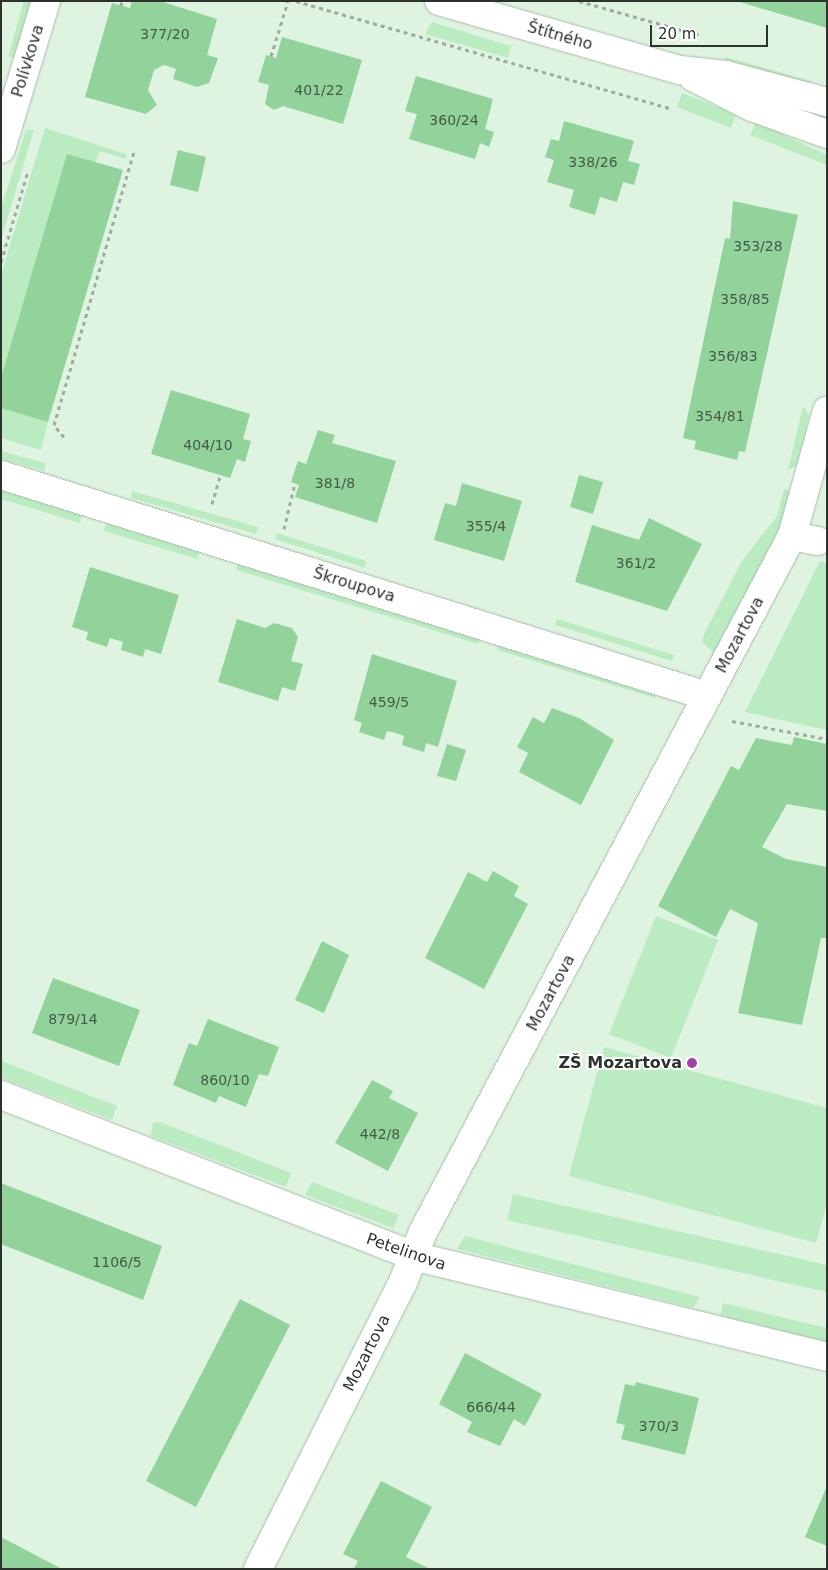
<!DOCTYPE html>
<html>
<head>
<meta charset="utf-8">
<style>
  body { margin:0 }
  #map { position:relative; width:828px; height:1570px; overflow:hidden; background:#dff3e1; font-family:"DejaVu Sans",sans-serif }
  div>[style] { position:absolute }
  .green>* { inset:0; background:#bbecc1 }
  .building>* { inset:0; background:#91d39a }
  .path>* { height:3px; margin-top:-1.5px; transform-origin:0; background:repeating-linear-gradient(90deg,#9ead9f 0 4px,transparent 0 8px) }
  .roads { filter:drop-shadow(0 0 1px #aabdac) drop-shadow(0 0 1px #aabdac) }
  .minor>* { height:28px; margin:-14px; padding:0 14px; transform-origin:14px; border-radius:14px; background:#fff }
  .dots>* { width:14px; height:14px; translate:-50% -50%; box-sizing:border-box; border:2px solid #fff; border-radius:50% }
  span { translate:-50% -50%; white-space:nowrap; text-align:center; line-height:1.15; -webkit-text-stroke:4px #fff; paint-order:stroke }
  .number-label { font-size:14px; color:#445b48 }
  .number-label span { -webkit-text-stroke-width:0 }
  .street-label { font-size:16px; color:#2b332c }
  .poi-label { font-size:16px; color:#2b332c; font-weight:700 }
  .right { translate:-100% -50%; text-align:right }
  .frame { position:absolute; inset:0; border:2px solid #2b332c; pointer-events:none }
  .scale { position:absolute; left:650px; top:25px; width:118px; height:22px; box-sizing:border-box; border:2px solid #2b332c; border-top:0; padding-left:6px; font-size:15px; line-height:18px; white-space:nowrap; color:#2b332c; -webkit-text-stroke:4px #fff; paint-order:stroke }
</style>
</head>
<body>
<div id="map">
  <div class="green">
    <i style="clip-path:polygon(24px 1px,31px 1px,15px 58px,8px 56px)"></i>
    <i style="clip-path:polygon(432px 22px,511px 46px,508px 58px,425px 34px)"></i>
    <i style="clip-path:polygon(726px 57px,810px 81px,809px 86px,725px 62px)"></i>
    <i style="clip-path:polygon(682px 93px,736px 114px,731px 128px,677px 107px)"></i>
    <i style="clip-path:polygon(756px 122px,827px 155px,827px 165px,750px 135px)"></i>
    <i style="clip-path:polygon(45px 128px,126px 154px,126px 159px,100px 151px,1px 378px,1px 275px)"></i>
    <i style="clip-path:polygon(26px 130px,34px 130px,1px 240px,1px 208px)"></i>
    <i style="clip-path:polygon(803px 406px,809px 415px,798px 465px,788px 470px)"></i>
    <i style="clip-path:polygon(1px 408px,48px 422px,41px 450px,1px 438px)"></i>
    <i style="clip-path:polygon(1px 451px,45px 463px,45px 471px,1px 459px)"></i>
    <i style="clip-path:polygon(784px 489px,791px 491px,770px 556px,714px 653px,702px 642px,704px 634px,742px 561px,777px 516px)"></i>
    <i style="clip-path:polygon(1px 490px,82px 514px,80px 523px,1px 499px)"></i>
    <i style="clip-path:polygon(132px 491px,258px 527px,256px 534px,131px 498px)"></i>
    <i style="clip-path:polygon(106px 523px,200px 551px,197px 559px,104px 531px)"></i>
    <i style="clip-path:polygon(277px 533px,366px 561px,365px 568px,275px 539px)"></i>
    <i style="clip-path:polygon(820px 561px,827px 563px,827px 730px,745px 712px)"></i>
    <i style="clip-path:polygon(239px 562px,480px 636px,478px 644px,236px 570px)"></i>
    <i style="clip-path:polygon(557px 619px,674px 655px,672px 661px,555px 625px)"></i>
    <i style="clip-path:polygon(499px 643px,657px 691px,655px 698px,497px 650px)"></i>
    <i style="clip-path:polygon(656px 916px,718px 940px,671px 1058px,609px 1034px)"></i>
    <i style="clip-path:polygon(604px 1047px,827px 1108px,827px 1203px,816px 1243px,569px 1176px)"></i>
    <i style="clip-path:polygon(1px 1061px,117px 1106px,112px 1120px,1px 1078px)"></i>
    <i style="clip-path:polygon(160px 1122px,291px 1173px,286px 1187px,151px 1136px,153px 1123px)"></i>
    <i style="clip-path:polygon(312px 1182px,399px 1215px,393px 1228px,305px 1195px)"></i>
    <i style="clip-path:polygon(513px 1194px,827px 1265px,827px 1292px,507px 1220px)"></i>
    <i style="clip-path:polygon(465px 1236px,700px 1297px,693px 1308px,457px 1249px)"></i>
    <i style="clip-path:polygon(723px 1303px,827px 1328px,827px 1343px,720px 1317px)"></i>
  </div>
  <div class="building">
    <i style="clip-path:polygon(132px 1px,160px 1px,217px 19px,207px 55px,218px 58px,209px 83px,197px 87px,173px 79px,176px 69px,164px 65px,154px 70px,148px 90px,157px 105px,146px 114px,85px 97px,112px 3px,130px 8px)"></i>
    <i style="clip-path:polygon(740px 1px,827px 1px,827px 28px,740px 2px)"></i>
    <i style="clip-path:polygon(282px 37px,362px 60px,343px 124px,283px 106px,274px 110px,265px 104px,269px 85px,258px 82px,266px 55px,276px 58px)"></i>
    <i style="clip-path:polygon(416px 76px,493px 99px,485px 129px,494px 132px,489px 147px,480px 143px,475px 159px,409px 139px,417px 114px,405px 111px)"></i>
    <i style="clip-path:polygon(564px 121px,634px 141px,628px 161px,640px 164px,634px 185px,623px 182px,617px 202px,600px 197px,595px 215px,569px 207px,574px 190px,547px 182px,554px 160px,545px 157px,551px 139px,559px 141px)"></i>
    <i style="clip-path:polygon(178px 150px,206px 157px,198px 192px,170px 185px)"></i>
    <i style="clip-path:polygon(67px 154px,123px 170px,48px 422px,1px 408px,1px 378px)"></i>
    <i style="clip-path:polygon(733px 201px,798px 215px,745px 452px,739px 451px,737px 460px,694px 449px,696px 441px,683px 438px,725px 238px,730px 239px)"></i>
    <i style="clip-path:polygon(171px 390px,250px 414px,243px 439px,251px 441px,245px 462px,237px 459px,230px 478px,151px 454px)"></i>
    <i style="clip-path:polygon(318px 430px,335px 435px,332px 443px,396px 461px,377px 523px,295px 497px,299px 485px,291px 482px,298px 461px,306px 464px)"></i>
    <i style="clip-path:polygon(579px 475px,603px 482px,593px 514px,570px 507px)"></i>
    <i style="clip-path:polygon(462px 483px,522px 501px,504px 561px,434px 540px,445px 503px,456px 506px)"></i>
    <i style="clip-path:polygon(649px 518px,702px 544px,667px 611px,575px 582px,592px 525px,639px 540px)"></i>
    <i style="clip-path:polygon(90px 567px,179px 595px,161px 654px,145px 649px,143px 657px,121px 650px,123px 642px,110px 638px,107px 647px,86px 640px,88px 632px,72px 627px)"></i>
    <i style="clip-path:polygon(237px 619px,265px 628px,274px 623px,292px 628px,298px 637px,291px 661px,303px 664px,295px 691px,282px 687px,278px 701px,218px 682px)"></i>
    <i style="clip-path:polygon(372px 654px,457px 681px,438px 747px,426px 743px,424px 752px,402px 745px,404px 736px,396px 733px,387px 731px,384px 740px,359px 732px,362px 723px,354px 720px)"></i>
    <i style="clip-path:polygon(552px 708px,579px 718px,614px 740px,581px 805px,519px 772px,528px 753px,517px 747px,533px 717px,544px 723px)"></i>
    <i style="clip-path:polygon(794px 737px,827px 744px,827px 811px,787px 804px,762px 847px,786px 859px,827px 867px,827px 938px,821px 938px,802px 1025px,738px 1013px,758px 923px,730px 909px,716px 937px,658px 906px,731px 766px,739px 770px,756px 738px,792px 745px)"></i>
    <i style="clip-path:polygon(447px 744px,466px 750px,456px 781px,437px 776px)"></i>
    <i style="clip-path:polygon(493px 871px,519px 886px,514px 896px,528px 904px,484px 989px,425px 958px,468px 872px,487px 882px)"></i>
    <i style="clip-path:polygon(322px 941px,349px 955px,324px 1013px,295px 1000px)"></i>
    <i style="clip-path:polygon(53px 978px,140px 1010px,119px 1066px,32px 1033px)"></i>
    <i style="clip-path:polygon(208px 1019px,279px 1047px,268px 1076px,259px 1074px,246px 1107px,219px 1096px,216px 1103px,173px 1085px,189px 1043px,197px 1046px)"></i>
    <i style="clip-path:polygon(372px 1080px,393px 1091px,389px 1098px,418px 1113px,388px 1171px,335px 1143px)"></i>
    <i style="clip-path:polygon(1px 1183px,162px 1246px,143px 1300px,1px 1244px)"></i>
    <i style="clip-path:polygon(240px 1299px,290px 1325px,196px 1507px,146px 1481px)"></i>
    <i style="clip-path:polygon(465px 1353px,542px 1394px,525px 1426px,514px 1419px,500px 1446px,467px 1432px,472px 1422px,439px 1404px)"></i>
    <i style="clip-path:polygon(636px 1382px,699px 1398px,685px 1455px,621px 1439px,625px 1425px,616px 1423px,625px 1384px,635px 1386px)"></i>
    <i style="clip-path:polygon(381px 1481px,432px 1507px,406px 1557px,430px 1569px,354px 1569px,358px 1561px,343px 1554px)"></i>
    <i style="clip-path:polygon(827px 1486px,827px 1546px,805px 1537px)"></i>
    <i style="clip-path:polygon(1px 1537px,62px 1569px,1px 1569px)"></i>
  </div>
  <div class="path">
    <i style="left:296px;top:1px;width:391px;rotate:16deg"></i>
    <i style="left:579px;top:1px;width:125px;rotate:15.8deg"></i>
    <i style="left:121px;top:6px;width:5px;rotate:-79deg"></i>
    <i style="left:271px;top:56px;width:58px;rotate:-72.8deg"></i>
    <i style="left:1px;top:262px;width:95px;rotate:-73.5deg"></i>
    <i style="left:64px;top:437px;width:16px;rotate:-130deg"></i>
    <i style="left:54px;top:425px;width:285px;rotate:-73.7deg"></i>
    <i style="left:212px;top:504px;width:29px;rotate:-74deg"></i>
    <i style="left:284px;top:529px;width:47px;rotate:-76.6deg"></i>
    <i style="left:732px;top:721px;width:97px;rotate:10.7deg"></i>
  </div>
  <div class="roads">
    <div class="minor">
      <i style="left:439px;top:1px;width:251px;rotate:16deg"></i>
      <i style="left:680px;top:70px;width:46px;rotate:6.2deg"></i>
      <i style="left:726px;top:75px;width:105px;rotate:15deg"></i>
      <i style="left:693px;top:77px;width:66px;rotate:27deg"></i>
      <i style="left:752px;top:107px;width:80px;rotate:19.8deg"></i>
      <i style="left:1px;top:149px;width:155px;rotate:-73.1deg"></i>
      <i style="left:1px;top:475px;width:740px;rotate:17.38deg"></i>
      <i style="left:792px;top:536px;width:26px;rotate:11deg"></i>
      <i style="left:1px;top:1095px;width:442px;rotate:21.3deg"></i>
      <i style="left:413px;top:1256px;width:426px;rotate:13.7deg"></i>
      <i style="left:258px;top:1569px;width:322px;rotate:-63.2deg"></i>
      <i style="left:403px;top:1282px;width:54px;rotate:-68.2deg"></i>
      <i style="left:423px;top:1232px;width:788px;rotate:-62.07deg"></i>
      <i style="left:792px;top:536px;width:130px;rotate:-74.4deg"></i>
    </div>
  </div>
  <div class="dots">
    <i style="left:692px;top:1063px;background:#a243ab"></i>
  </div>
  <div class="number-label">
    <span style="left:165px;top:34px">377/20</span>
    <span style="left:319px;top:90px">401/22</span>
    <span style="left:454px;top:120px">360/24</span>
    <span style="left:593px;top:162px">338/26</span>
    <span style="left:758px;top:246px">353/28</span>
    <span style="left:745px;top:299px">358/85</span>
    <span style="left:733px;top:356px">356/83</span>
    <span style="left:720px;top:416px">354/81</span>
    <span style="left:208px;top:445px">404/10</span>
    <span style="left:335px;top:483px">381/8</span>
    <span style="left:486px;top:526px">355/4</span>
    <span style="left:636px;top:563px">361/2</span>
    <span style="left:389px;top:702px">459/5</span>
    <span style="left:73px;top:1019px">879/14</span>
    <span style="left:225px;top:1080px">860/10</span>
    <span style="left:380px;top:1134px">442/8</span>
    <span style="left:117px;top:1262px">1106/5</span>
    <span style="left:491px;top:1407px">666/44</span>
    <span style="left:659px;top:1426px">370/3</span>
  </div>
  <div class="street-label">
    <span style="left:560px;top:36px;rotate:16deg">Štítného</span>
    <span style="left:28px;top:61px;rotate:-73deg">Polívkova</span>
    <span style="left:354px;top:585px;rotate:17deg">Škroupova</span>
    <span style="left:740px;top:635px;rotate:-62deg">Mozartova</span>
    <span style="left:551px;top:993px;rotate:-62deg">Mozartova</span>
    <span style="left:406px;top:1252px;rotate:19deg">Petelinova</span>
    <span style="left:367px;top:1353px;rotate:-63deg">Mozartova</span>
  </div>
  <div class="poi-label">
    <span class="right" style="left:682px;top:1063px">ZŠ Mozartova</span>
  </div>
  <div class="frame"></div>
  <div class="scale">20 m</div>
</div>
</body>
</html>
